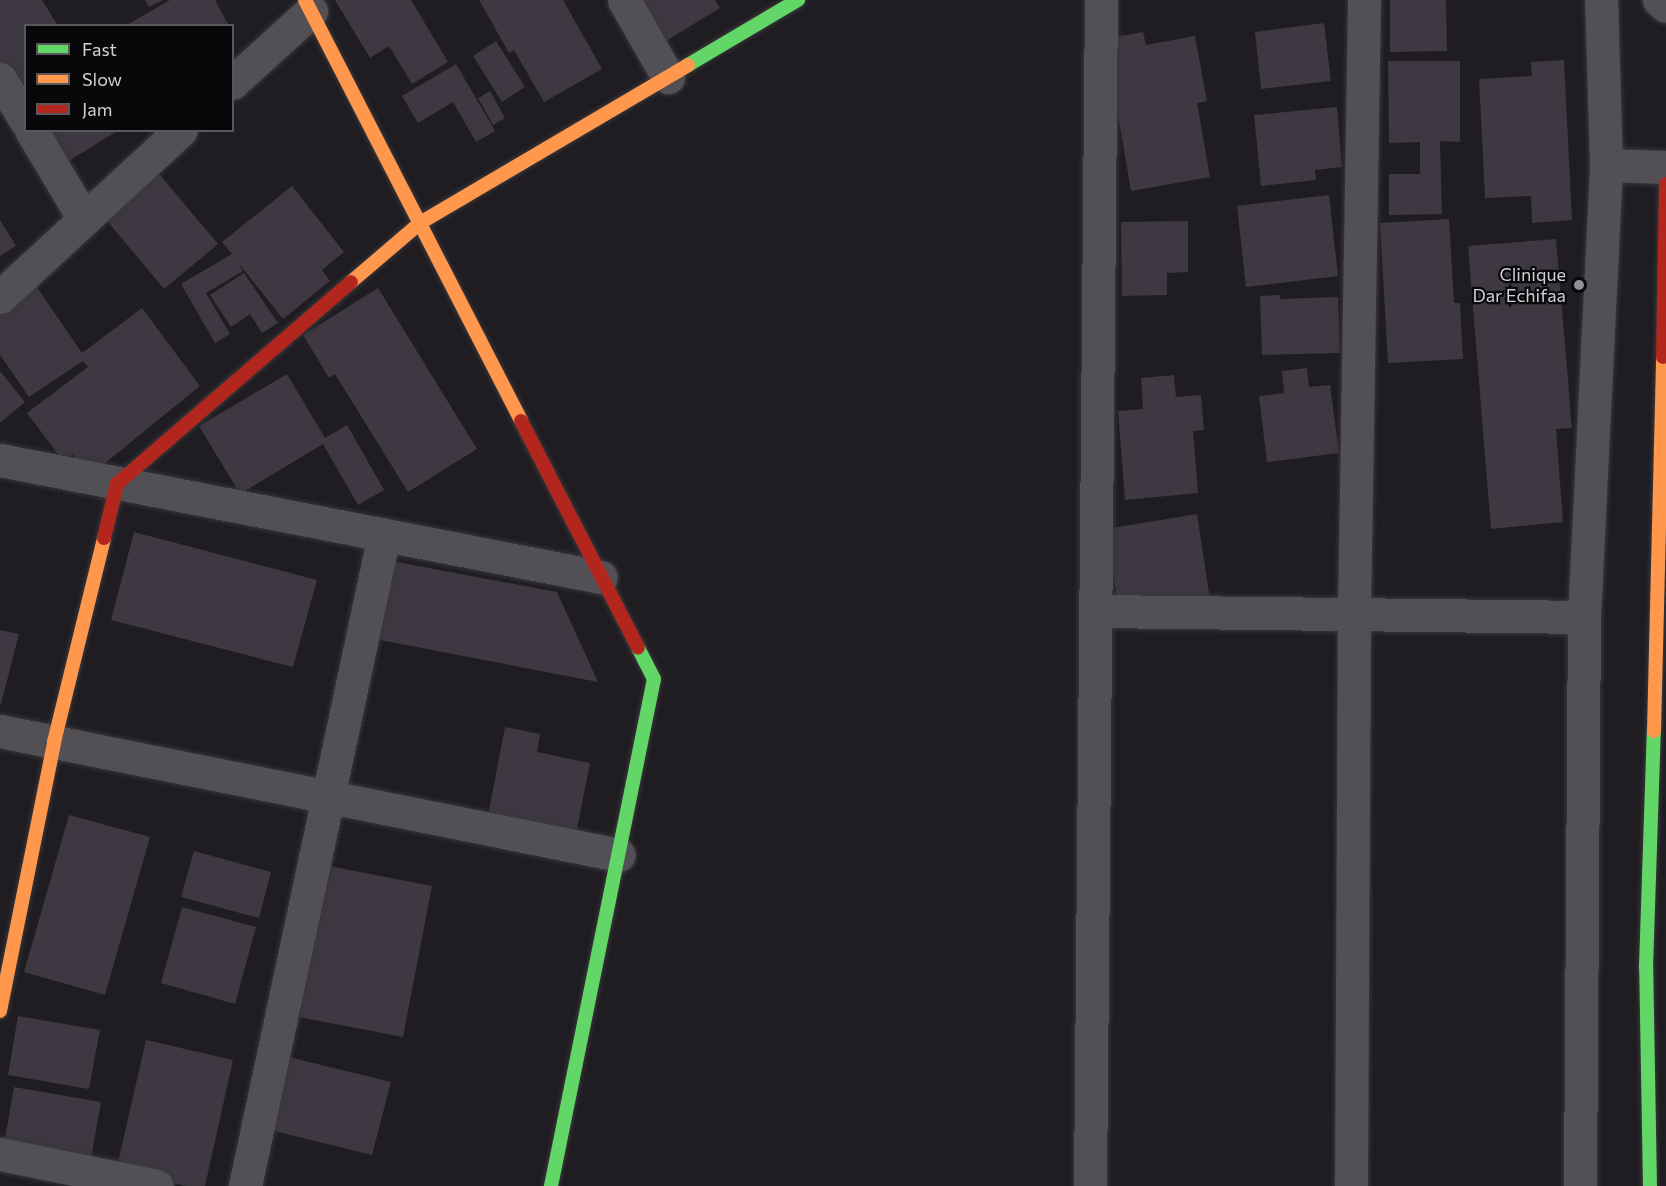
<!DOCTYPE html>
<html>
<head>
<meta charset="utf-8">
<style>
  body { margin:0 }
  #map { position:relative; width:1666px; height:1186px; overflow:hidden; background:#1f1d21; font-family:Commissioner,sans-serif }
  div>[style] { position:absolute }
  .building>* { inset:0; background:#3d3842 }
  .roads { filter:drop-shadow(0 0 2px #39373b) drop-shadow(0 0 2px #39373b) }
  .street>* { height:33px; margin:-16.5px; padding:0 16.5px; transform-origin:16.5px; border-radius:16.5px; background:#525054 }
  .fast>* { height:14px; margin:-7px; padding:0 7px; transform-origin:7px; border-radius:7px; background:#63d668 }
  .slow>* { height:14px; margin:-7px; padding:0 7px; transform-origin:7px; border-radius:7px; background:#ff974d }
  .jam>* { height:14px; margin:-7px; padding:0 7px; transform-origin:7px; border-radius:7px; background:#b3261e }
  .dots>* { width:16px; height:16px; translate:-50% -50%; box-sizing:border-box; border:3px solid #080709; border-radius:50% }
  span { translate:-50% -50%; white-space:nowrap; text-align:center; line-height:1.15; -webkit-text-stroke:4.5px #080709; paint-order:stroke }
  .poi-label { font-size:18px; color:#d2d0d5 }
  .right { translate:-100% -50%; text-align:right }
  .legend { position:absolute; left:24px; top:24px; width:210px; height:108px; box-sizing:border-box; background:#080709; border:2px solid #59575b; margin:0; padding:8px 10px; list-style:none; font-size:18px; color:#d2d0d5 }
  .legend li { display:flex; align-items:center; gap:12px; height:30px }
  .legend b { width:30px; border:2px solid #59575b }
</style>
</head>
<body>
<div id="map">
  <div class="building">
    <i style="clip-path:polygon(0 0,42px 0,58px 26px,26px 26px,26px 122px,0 70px)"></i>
    <i style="clip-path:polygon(145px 0,163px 0,149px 7px)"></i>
    <i style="clip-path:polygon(170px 0,215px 0,229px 26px,125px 26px)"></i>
    <i style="clip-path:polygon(335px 0,411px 0,448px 62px,412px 84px,389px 46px,370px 58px)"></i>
    <i style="clip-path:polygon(479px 0,563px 0,602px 69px,544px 102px,514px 50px,509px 53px)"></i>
    <i style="clip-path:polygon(634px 0,715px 0,720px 8px,661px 44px)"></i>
    <i style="clip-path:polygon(1390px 0,1446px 0,1447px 51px,1390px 52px)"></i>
    <i style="clip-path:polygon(1324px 23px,1331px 81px,1261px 89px,1255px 32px)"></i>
    <i style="clip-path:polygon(1143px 32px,1146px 45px,1195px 36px,1207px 101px,1197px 103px,1210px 177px,1131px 191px,1105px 39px)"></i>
    <i style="clip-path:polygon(496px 41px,525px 87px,502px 102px,473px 56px)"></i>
    <i style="clip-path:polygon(1564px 60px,1572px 220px,1532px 223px,1531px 196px,1485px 198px,1479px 79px,1532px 76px,1531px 62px)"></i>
    <i style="clip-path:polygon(1388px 61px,1460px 61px,1460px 142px,1440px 141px,1442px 214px,1389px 215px,1389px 174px,1420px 174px,1420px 142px,1389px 143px)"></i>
    <i style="clip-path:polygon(456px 64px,495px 131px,476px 142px,453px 102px,418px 123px,402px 96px)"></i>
    <i style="clip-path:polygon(490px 91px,505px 118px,493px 125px,478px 98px)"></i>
    <i style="clip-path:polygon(1337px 107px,1342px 167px,1315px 170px,1316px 180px,1261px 186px,1254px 115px)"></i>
    <i style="clip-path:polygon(31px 130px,119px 130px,54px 170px)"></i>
    <i style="clip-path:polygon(156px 170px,218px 244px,164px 289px,102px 215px)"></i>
    <i style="clip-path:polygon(292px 186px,344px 252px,322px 270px,330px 281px,283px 319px,237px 261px,243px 271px,206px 293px,230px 334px,215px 343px,181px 284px,232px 254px,222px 242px)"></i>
    <i style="clip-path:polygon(1329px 195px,1338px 276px,1246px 287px,1237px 206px)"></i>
    <i style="clip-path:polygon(1449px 219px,1454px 303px,1460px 303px,1463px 359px,1388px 363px,1380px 223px)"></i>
    <i style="clip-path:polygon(0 220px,16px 246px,0 256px)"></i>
    <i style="clip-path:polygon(1188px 221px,1188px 272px,1167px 273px,1167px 295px,1122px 296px,1121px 222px)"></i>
    <i style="clip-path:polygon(1556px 239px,1572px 428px,1556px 429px,1563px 522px,1491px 529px,1468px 246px)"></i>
    <i style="clip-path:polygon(244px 273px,278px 323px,262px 333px,250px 314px,231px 327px,210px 295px)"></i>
    <i style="clip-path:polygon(36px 286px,82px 353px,142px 308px,200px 386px,89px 476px,73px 454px,63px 461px,27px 413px,88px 367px,83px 361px,29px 397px,0 355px,0 311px)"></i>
    <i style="clip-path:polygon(378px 288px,477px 449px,408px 492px,335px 374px,329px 378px,303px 335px)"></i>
    <i style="clip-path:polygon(1280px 295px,1280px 299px,1338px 297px,1340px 353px,1262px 355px,1260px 296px)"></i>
    <i style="clip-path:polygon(1307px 368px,1309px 387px,1330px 385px,1339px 453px,1267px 462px,1259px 396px,1284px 393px,1282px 371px)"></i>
    <i style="clip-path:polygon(0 371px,25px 402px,0 423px)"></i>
    <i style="clip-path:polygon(287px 374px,325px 438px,347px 425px,384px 490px,358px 505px,323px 444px,240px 494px,199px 426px)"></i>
    <i style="clip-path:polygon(1174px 375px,1176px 397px,1201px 395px,1204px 430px,1193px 431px,1198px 493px,1125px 500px,1118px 411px,1143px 409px,1141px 378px)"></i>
    <i style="clip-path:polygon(1197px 514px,1212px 613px,1122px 628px,1106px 529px)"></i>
    <i style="clip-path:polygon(134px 532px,317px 580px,293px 667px,111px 620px)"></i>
    <i style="clip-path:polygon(381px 559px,557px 592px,598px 682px,370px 638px)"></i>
    <i style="clip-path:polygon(0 630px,19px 634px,1px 704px,0 703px)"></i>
    <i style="clip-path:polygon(505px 727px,540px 734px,537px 752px,590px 763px,575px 839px,487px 821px)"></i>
    <i style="clip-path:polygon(69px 815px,150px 837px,105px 995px,24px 972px)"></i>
    <i style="clip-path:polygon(194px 851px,271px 872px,259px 918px,181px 897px)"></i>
    <i style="clip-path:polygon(329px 866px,432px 886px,403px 1037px,299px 1017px)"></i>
    <i style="clip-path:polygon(182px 907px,256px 927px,235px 1004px,161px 983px)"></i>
    <i style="clip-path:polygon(18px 1016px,100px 1030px,89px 1089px,8px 1075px)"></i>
    <i style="clip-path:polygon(146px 1040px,233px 1060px,205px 1186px,186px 1186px,116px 1171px)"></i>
    <i style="clip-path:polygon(289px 1057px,391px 1082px,372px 1155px,270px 1130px)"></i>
    <i style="clip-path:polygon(14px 1087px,101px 1102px,90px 1165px,3px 1150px)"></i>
  </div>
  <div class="roads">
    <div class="street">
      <i style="left:624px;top:0;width:89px;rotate:60.3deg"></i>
      <i style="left:1659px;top:0;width:9px;rotate:41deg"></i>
      <i style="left:0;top:79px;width:49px;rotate:58.2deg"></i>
      <i style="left:232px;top:83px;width:107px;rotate:-42.3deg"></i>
      <i style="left:31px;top:130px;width:104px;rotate:59.2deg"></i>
      <i style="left:1606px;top:165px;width:60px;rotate:1.9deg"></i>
      <i style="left:0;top:297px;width:246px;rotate:-42.7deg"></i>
      <i style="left:0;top:460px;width:612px;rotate:11.02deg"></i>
      <i style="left:1097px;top:611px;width:487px;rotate:0.7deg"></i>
      <i style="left:0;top:731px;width:631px;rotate:11.33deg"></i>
      <i style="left:0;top:1154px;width:160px;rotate:11.5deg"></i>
      <i style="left:245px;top:1186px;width:666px;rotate:-77.95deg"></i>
      <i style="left:1090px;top:1186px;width:1186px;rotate:-89.47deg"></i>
      <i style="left:1351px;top:1186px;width:574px;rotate:-89.7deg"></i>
      <i style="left:1354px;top:612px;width:612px;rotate:-89.06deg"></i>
      <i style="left:1580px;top:1186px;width:569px;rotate:-89.6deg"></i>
      <i style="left:1584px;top:617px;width:453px;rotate:-87.2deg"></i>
      <i style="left:1606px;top:165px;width:165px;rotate:-91.7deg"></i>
    </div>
    <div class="fast">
      <i style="left:688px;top:65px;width:128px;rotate:-30.6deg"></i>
      <i style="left:551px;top:1186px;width:517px;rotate:-78.52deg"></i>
      <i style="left:654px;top:679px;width:35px;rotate:-117deg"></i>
      <i style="left:1650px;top:1186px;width:219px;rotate:-91deg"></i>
      <i style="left:1646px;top:967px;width:236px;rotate:-88.1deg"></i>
    </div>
    <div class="slow">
      <i style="left:305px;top:0;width:473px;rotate:62.8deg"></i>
      <i style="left:351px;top:282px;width:91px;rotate:-40.5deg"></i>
      <i style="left:420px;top:223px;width:311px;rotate:-30.5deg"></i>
      <i style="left:1654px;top:731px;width:374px;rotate:-88.6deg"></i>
      <i style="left:0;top:1011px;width:274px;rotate:-78.6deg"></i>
      <i style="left:54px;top:742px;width:210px;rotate:-76.2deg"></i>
    </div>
    <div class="jam">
      <i style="left:1663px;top:357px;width:173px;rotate:-89deg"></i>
      <i style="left:521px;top:421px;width:255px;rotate:62.7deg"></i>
      <i style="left:104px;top:538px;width:56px;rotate:-76.5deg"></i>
      <i style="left:117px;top:484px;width:309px;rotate:-40.8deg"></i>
    </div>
  </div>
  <div class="dots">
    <i style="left:1579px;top:285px;background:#939196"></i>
  </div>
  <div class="poi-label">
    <span class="right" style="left:1566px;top:285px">Clinique<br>Dar Echifaa</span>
  </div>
  <ul class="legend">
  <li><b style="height:8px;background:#63d668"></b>Fast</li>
  <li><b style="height:8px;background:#ff974d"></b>Slow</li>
  <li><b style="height:8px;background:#b3261e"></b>Jam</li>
  </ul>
</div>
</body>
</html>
